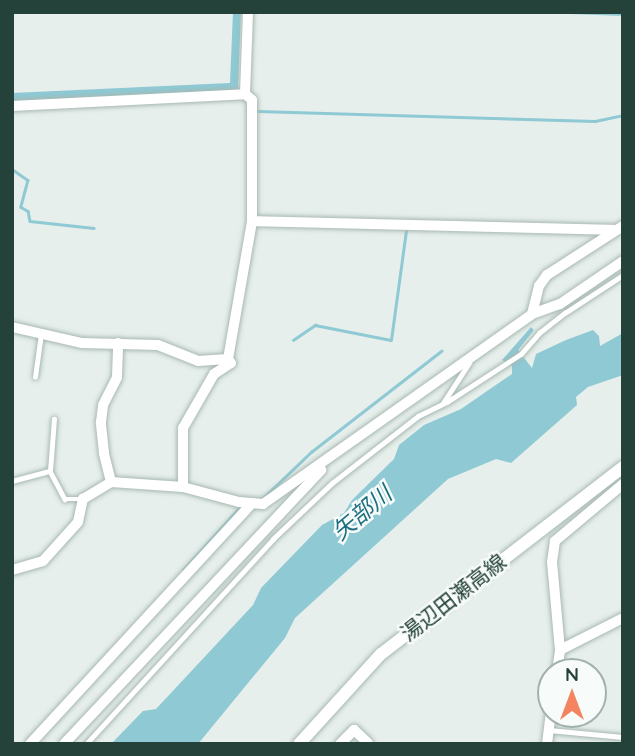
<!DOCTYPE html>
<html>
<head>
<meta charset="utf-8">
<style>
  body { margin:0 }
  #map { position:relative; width:635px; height:756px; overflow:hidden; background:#e6efeb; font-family:Quicksand,"Noto Sans JP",sans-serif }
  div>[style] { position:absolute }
  .water>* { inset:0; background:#8ec9d4 }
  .stream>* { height:2.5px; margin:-1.25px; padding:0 1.25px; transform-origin:1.25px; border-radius:1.25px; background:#8ec9d4 }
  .roads { filter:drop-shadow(0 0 2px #a8b8b2) drop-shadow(0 0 2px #a8b8b2) }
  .lane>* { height:4.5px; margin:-2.25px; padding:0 2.25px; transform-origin:2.25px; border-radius:2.25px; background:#fff }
  .street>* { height:10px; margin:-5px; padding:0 5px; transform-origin:5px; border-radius:5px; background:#fff }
  .secondary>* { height:12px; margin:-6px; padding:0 6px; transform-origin:6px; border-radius:6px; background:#fff }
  span { translate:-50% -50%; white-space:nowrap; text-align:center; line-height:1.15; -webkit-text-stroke:5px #f7fbf9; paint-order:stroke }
  .street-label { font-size:21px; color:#24423a }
  .water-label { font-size:23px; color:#1c6f80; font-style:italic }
  .frame { position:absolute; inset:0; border:14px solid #24423a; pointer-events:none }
  .north { position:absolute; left:537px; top:658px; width:70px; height:70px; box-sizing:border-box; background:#f7fbf9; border:2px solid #a3b1ad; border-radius:50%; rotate:0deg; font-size:19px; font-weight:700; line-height:28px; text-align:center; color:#24423a }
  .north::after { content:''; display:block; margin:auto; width:24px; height:32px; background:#f4845f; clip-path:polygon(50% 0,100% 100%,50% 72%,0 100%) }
</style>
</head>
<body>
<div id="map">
  <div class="water">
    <i style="clip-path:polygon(233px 12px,241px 12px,238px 90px,12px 101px,12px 93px,230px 83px)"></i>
    <i style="clip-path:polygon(531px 327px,534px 330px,518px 350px,532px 368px,536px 354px,566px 340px,593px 330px,599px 336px,600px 346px,623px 333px,623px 375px,588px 387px,576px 397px,577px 405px,511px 463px,496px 459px,448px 479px,295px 618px,285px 638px,198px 744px,111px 744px,143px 711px,156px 709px,253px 605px,261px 588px,322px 525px,344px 513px,352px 500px,394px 459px,399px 445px,424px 425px,461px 409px,512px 374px,512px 366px,502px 360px)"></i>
  </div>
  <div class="stream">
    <i style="left:570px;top:12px;width:53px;rotate:2.2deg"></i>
    <i style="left:258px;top:111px;width:337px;rotate:1.7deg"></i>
    <i style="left:595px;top:121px;width:29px;rotate:-12deg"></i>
    <i style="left:12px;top:169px;width:19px;rotate:35deg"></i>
    <i style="left:28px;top:180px;width:28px;rotate:105deg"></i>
    <i style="left:21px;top:207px;width:8px;rotate:30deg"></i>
    <i style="left:28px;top:211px;width:10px;rotate:79deg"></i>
    <i style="left:30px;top:221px;width:64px;rotate:6.2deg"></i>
    <i style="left:293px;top:340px;width:27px;rotate:-34deg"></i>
    <i style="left:315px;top:325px;width:77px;rotate:11.2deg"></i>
    <i style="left:391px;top:340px;width:111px;rotate:-82.2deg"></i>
    <i style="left:262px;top:499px;width:68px;rotate:-43.8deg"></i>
    <i style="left:311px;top:452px;width:165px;rotate:-37.8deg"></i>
    <i style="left:183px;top:570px;width:84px;rotate:-47.9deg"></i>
  </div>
  <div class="roads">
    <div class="lane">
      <i style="left:35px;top:377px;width:43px;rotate:-82.1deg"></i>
      <i style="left:443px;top:403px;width:48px;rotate:-57deg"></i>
      <i style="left:50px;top:471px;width:52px;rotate:-85.6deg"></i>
      <i style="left:12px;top:481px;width:39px;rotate:-15deg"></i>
      <i style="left:50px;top:471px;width:32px;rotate:62deg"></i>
      <i style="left:65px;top:499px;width:18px"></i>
      <i style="left:549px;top:730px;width:74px;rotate:5.4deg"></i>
      <i style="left:86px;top:744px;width:277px;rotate:-47.6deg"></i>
      <i style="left:273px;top:539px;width:81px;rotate:-43.5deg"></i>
      <i style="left:332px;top:483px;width:109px;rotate:-37.9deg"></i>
      <i style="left:418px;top:416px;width:32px;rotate:-26deg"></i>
      <i style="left:447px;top:402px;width:88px;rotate:-33deg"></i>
      <i style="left:521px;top:354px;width:28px;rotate:-49deg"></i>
      <i style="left:539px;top:333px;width:33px;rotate:-38deg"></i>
      <i style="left:565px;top:313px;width:69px;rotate:-33.2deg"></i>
    </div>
    <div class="street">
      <i style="left:12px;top:106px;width:233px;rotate:-2.9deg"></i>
      <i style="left:252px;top:221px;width:363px;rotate:1.4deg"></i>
      <i style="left:532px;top:314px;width:29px;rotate:-76deg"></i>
      <i style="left:539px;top:286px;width:14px;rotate:-54deg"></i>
      <i style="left:547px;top:275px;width:90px;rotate:-32.8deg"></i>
      <i style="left:12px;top:327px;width:72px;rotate:12.9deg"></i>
      <i style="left:82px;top:343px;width:76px;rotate:1.5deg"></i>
      <i style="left:158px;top:345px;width:43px;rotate:21.8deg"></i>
      <i style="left:198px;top:361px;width:30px;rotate:-4deg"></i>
      <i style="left:111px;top:482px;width:30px;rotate:-104deg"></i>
      <i style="left:104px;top:453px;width:31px;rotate:-96deg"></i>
      <i style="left:101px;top:422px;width:17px;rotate:-83deg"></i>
      <i style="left:103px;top:405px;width:31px;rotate:-63deg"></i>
      <i style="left:117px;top:377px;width:34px;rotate:-88deg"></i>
      <i style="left:183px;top:487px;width:59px;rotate:-90deg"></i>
      <i style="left:183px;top:428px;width:62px;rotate:-60.1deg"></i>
      <i style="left:214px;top:374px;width:20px;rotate:-33deg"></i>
      <i style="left:231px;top:363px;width:5px;rotate:-127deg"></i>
      <i style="left:228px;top:359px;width:139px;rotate:-80.1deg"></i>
      <i style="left:252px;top:222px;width:122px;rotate:-90deg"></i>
      <i style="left:252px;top:100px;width:9px;rotate:-139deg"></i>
      <i style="left:245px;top:94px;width:82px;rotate:-87.9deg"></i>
      <i style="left:12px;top:570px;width:32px;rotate:-16deg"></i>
      <i style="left:43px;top:561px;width:52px;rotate:-48.1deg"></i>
      <i style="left:78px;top:522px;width:24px;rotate:-78deg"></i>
      <i style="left:83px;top:499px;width:33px;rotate:-31deg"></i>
      <i style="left:111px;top:482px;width:72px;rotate:4deg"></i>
      <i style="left:183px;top:487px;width:58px;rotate:15deg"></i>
      <i style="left:239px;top:502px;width:24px;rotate:5deg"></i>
      <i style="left:263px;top:504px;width:329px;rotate:-35.2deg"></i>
      <i style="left:532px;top:314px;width:30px;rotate:-20deg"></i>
      <i style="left:560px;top:304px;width:76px;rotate:-34.3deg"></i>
      <i style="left:560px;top:650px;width:71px;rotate:-26.9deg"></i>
      <i style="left:557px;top:672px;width:22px;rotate:-82deg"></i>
      <i style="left:560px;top:650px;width:88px;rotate:-95.2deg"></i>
      <i style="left:552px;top:562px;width:21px;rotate:-82deg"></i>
      <i style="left:555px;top:541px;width:89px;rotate:-40deg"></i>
      <i style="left:30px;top:744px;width:328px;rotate:-47.3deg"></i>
      <i style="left:64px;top:744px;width:376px;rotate:-46.8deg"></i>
      <i style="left:340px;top:744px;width:20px;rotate:-45deg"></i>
      <i style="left:354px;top:730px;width:19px;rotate:43deg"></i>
      <i style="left:547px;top:744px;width:32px;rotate:-83deg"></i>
    </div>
    <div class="secondary">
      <i style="left:299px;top:744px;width:122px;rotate:-47.7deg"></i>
      <i style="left:381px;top:654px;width:306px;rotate:-37.7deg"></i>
    </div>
  </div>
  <div class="street-label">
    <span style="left:453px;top:597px;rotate:-38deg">湯辺田瀬高線</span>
  </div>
  <div class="water-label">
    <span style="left:362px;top:513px;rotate:-40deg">矢部川</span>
  </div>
  <div class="frame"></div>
  <div class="north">N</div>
</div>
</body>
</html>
